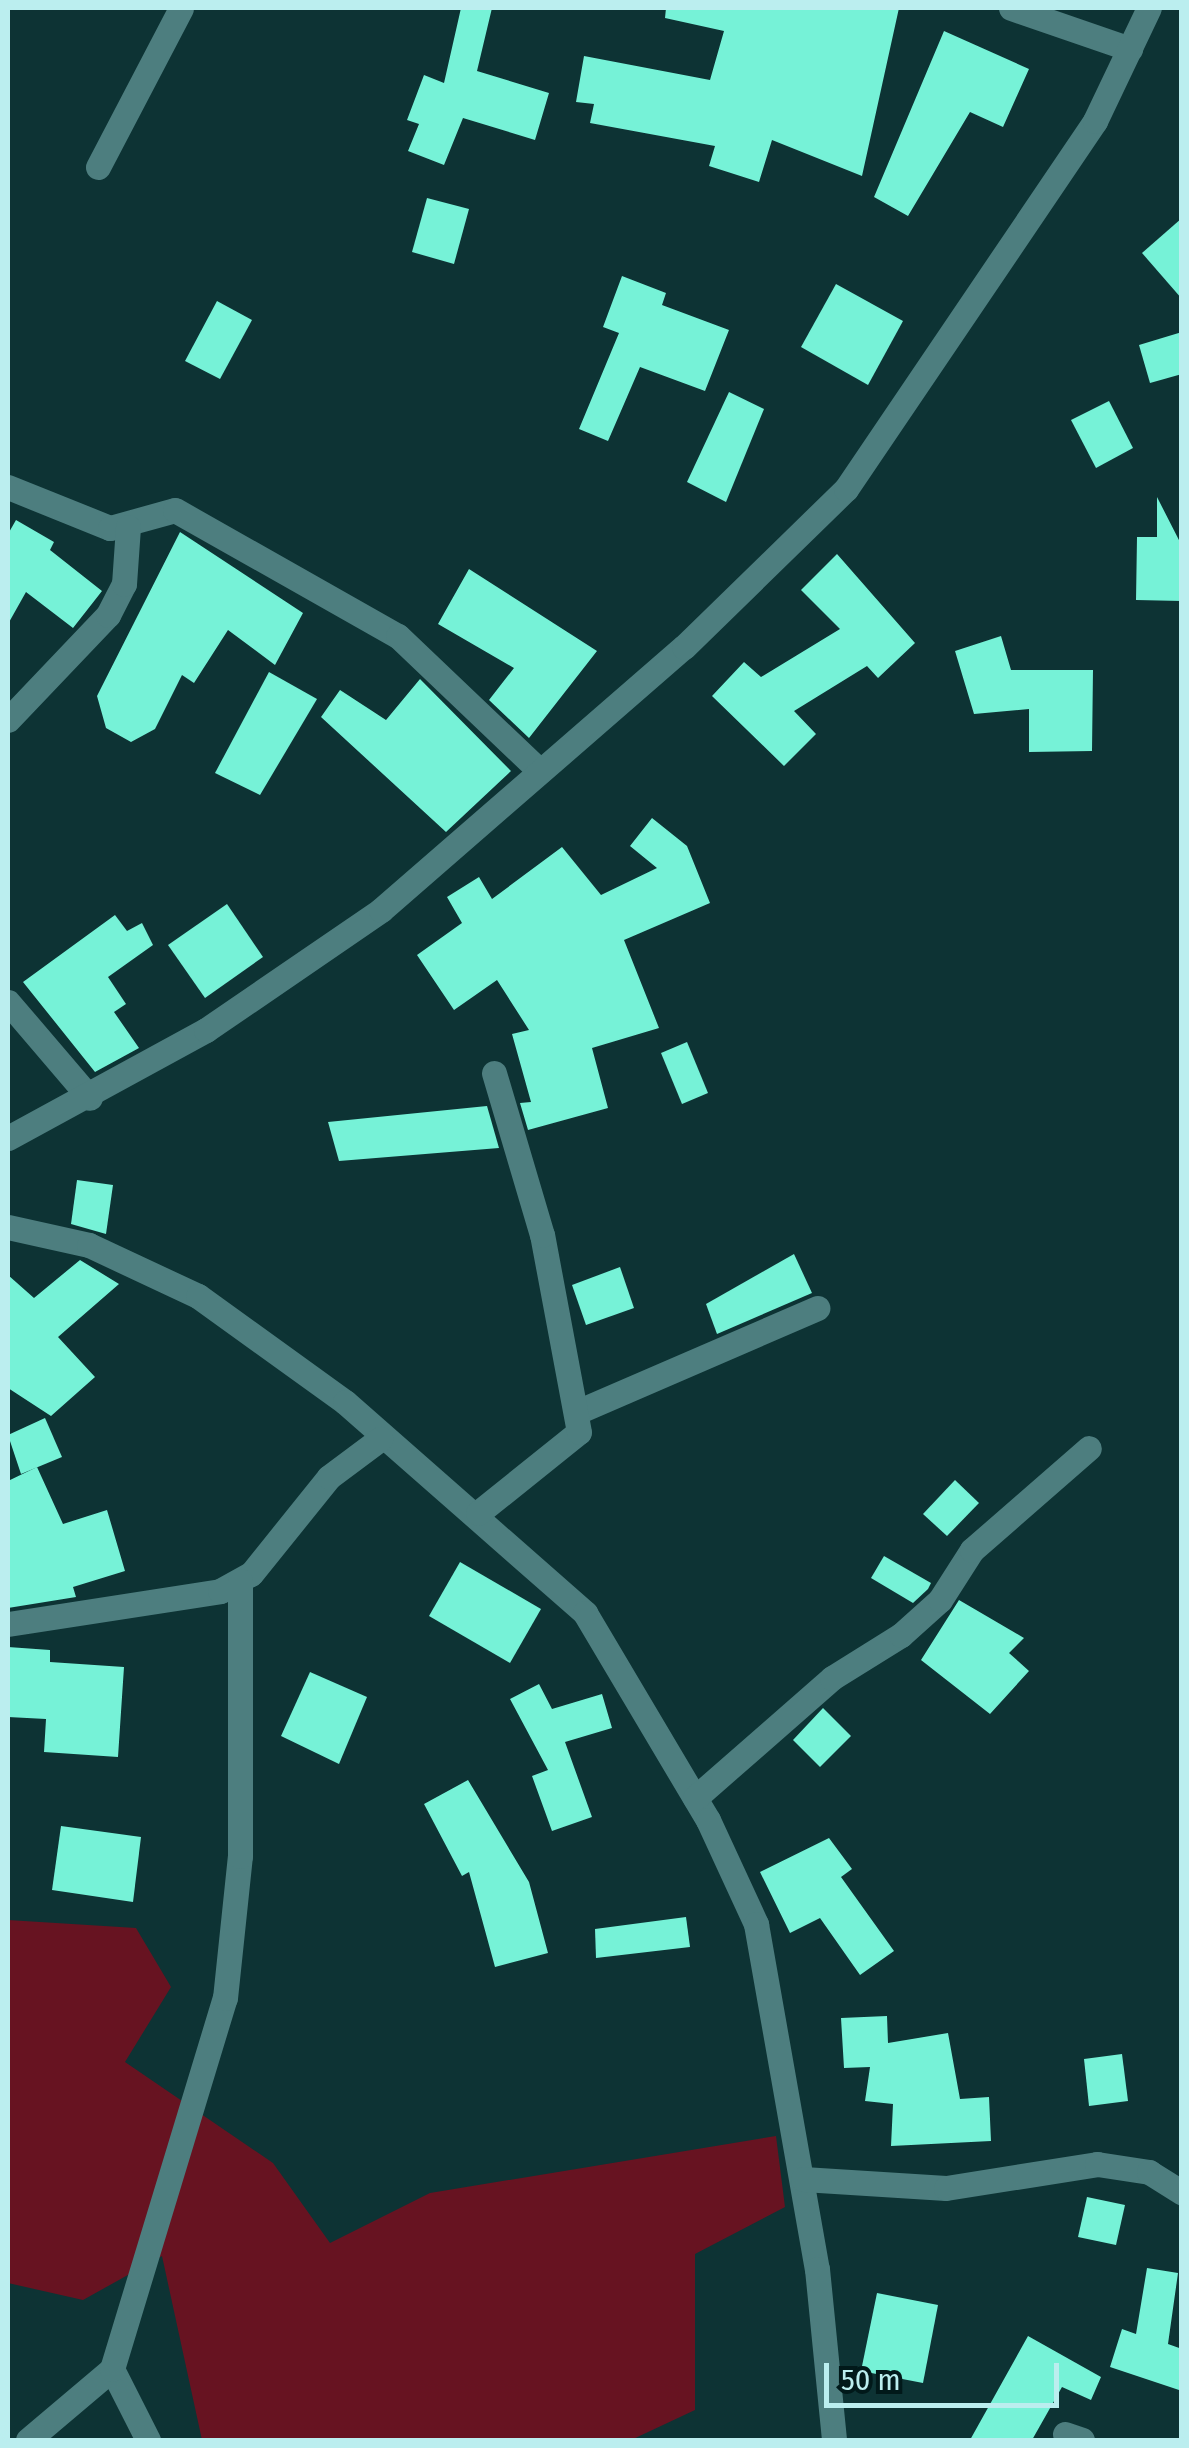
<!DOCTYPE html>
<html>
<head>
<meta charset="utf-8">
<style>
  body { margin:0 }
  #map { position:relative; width:1189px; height:2448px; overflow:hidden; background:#0d3334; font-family:"Fira Sans Condensed",sans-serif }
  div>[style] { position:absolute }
  .green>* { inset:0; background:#671321 }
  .building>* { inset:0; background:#76f2d7 }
  .minor>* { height:25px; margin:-12.5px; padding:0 12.5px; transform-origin:12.5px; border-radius:12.5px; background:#4d7e7f }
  span { translate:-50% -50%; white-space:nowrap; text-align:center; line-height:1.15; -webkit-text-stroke:10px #01191a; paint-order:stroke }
  .frame { position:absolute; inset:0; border:10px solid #bbeeef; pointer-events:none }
  .scale { position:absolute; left:824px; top:2363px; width:235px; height:45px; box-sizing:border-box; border:5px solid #bbeeef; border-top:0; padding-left:12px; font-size:30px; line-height:35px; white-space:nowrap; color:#bbeeef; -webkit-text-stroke:8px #01191a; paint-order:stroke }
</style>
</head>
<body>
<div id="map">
  <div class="green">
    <i style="clip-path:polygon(8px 1920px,136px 1928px,171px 1987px,125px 2062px,273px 2163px,330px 2243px,430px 2193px,776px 2136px,785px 2207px,695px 2254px,695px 2410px,631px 2440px,202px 2440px,162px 2256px,83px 2300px,8px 2283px)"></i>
  </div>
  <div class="building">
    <i style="clip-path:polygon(461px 8px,492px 8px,477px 71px,549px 93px,535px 140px,463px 118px,444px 165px,408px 151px,419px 124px,407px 120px,424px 75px,444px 83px)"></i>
    <i style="clip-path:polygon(666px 8px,899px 8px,862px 176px,772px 140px,759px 182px,709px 166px,715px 146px,590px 123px,594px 104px,576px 102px,584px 56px,710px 80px,724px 31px,665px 18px)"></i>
    <i style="clip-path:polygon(944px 31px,1029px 69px,1003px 127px,970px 112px,908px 216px,874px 197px)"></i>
    <i style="clip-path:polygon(427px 198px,469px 209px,454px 264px,412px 252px)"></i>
    <i style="clip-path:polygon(1182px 218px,1182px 299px,1142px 253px)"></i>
    <i style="clip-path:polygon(622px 276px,666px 293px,662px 305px,729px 330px,705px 391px,640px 367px,608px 441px,579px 429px,619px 333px,603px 327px)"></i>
    <i style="clip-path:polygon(836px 284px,903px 321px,868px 385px,801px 347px)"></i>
    <i style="clip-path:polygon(217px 301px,252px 320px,220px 379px,185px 361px)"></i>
    <i style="clip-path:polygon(1182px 332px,1182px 374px,1150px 383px,1139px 345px)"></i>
    <i style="clip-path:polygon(729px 392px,764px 409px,726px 502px,687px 482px)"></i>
    <i style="clip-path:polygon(1109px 401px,1133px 448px,1096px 468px,1071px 420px)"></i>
    <i style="clip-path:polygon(1157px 497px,1182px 546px,1182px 601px,1136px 600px,1137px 537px,1157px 537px)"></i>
    <i style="clip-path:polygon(16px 520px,54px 542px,50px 550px,102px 591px,73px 628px,26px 592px,8px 624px,8px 534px)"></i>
    <i style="clip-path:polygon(180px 532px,303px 613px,275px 665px,228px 630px,194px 683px,182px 675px,155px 729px,131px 742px,106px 728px,97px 696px)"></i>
    <i style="clip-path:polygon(837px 554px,915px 643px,878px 678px,867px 666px,794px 711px,816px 734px,784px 766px,712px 696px,744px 662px,761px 677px,840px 629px,801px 590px)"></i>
    <i style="clip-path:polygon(469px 569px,597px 651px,529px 738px,489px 700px,514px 668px,438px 624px)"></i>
    <i style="clip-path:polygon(1001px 636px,1011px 670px,1093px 670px,1092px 751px,1029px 752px,1029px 709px,974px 714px,955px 651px)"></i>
    <i style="clip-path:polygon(269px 672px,317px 699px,260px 795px,215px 773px)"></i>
    <i style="clip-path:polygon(420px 679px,511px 771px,446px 832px,321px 717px,340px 690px,386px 720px)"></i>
    <i style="clip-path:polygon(652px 818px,687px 846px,710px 903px,624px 940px,659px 1028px,592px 1048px,608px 1108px,528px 1130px,520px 1103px,531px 1102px,512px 1034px,529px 1030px,497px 980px,454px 1010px,417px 955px,462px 923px,447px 897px,479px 877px,492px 899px,562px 847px,601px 895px,657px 868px,630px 846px)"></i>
    <i style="clip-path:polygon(227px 904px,263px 957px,205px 998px,168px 945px)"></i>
    <i style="clip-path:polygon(115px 915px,127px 931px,142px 923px,153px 945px,108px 977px,126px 1004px,114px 1012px,139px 1048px,95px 1072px,23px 982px)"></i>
    <i style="clip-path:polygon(687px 1042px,708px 1093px,682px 1104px,661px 1053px)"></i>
    <i style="clip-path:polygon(487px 1106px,499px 1148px,339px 1161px,328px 1122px)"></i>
    <i style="clip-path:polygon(77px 1180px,113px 1185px,106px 1234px,71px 1224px)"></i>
    <i style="clip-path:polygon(794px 1254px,812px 1293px,717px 1334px,706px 1304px)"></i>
    <i style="clip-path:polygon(80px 1260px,119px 1284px,58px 1337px,95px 1377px,51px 1416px,8px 1388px,8px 1275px,34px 1298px)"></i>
    <i style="clip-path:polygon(620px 1267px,634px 1308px,586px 1325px,572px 1285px)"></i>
    <i style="clip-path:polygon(45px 1418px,62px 1457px,21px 1474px,8px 1435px)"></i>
    <i style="clip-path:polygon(37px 1467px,63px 1524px,107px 1510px,125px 1571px,73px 1587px,76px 1597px,8px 1608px,8px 1481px)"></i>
    <i style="clip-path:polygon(955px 1480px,979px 1503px,947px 1536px,923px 1514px)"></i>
    <i style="clip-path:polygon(884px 1556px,931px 1583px,928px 1589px,913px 1603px,871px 1578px)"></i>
    <i style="clip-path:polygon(460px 1562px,541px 1609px,510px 1663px,429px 1616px)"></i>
    <i style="clip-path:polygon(959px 1600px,1024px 1638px,1009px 1653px,1029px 1671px,990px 1714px,921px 1660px)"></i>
    <i style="clip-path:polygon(8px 1647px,50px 1650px,50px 1662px,124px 1667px,118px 1757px,44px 1752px,46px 1719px,8px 1717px)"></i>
    <i style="clip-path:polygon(310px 1672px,367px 1697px,339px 1764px,281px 1736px)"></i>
    <i style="clip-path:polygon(539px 1684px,552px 1709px,602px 1694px,612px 1728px,565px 1742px,592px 1817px,552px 1831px,532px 1776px,548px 1770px,510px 1699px)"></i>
    <i style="clip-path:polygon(823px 1708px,851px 1736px,820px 1767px,793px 1740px)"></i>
    <i style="clip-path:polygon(468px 1780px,529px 1882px,548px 1953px,495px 1967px,469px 1872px,462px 1876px,424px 1804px)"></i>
    <i style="clip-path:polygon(61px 1826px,141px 1837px,133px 1902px,52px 1890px)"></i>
    <i style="clip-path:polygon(829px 1838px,852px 1869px,841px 1877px,894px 1951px,860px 1975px,820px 1918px,790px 1933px,760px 1872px)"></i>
    <i style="clip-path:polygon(686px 1917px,690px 1947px,596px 1958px,595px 1929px)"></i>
    <i style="clip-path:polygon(887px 2016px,888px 2043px,948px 2033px,960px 2099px,989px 2097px,991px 2141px,891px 2146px,893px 2104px,865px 2101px,870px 2067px,844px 2068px,841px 2018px)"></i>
    <i style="clip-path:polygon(1122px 2054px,1128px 2101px,1089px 2106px,1084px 2059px)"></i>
    <i style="clip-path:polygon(1087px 2197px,1125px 2205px,1116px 2245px,1078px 2237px)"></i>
    <i style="clip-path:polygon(1147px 2268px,1178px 2273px,1168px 2344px,1182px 2349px,1182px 2391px,1110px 2367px,1122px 2329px,1136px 2334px)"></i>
    <i style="clip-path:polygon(877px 2293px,938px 2305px,923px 2383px,861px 2371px)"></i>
    <i style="clip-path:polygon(1028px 2336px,1101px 2377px,1091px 2400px,1062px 2387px,1032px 2440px,970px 2440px)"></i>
  </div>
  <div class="minor">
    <i style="left:1011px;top:8px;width:126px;rotate:19deg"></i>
    <i style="left:98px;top:167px;width:179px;rotate:-62.4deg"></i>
    <i style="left:8px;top:487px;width:110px;rotate:21.9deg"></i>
    <i style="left:110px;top:528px;width:67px;rotate:-15.5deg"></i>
    <i style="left:175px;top:510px;width:256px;rotate:29.5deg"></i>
    <i style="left:398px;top:636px;width:196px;rotate:43.6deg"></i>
    <i style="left:8px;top:720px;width:145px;rotate:-46.4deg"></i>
    <i style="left:108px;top:615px;width:35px;rotate:-63deg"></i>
    <i style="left:124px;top:584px;width:57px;rotate:-86deg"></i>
    <i style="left:8px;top:1002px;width:126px;rotate:49.5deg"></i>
    <i style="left:8px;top:1138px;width:226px;rotate:-28.6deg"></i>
    <i style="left:206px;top:1030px;width:212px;rotate:-34.4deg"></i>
    <i style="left:381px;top:910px;width:401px;rotate:-41deg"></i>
    <i style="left:684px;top:647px;width:226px;rotate:-44.3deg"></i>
    <i style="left:846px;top:489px;width:444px;rotate:-55.9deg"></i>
    <i style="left:1095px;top:121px;width:125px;rotate:-64.5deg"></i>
    <i style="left:8px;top:1227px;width:83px;rotate:12.5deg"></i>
    <i style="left:89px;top:1245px;width:120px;rotate:25.1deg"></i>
    <i style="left:198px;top:1296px;width:181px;rotate:35.8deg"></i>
    <i style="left:345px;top:1402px;width:320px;rotate:41.3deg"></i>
    <i style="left:585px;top:1613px;width:241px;rotate:59.3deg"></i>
    <i style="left:708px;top:1820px;width:115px;rotate:65.2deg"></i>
    <i style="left:756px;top:1924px;width:350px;rotate:80deg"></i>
    <i style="left:817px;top:2269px;width:172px;rotate:84.3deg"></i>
    <i style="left:577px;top:1412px;width:262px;rotate:-23.4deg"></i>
    <i style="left:478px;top:1513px;width:129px;rotate:-38.7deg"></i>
    <i style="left:579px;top:1432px;width:200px;rotate:-100.6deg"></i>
    <i style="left:542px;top:1235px;width:169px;rotate:-106.5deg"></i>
    <i style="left:8px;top:1624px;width:215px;rotate:-8.8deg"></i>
    <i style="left:220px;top:1591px;width:35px;rotate:-29deg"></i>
    <i style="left:251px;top:1574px;width:124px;rotate:-51.2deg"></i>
    <i style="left:329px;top:1477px;width:64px;rotate:-36.7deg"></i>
    <i style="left:695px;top:1798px;width:182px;rotate:-41.2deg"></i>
    <i style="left:832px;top:1678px;width:81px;rotate:-31.9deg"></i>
    <i style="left:901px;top:1635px;width:52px;rotate:-41.9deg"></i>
    <i style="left:940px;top:1600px;width:59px;rotate:-57.4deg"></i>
    <i style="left:972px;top:1550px;width:155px;rotate:-41.1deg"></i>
    <i style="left:803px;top:2179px;width:143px;rotate:3.6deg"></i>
    <i style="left:946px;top:2188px;width:153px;rotate:-9deg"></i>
    <i style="left:1097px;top:2164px;width:53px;rotate:8.7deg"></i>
    <i style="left:1149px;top:2172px;width:39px;rotate:32deg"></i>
    <i style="left:112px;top:2369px;width:80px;rotate:63.1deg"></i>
    <i style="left:1065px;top:2434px;width:18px;rotate:19deg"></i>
    <i style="left:28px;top:2440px;width:110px;rotate:-40.2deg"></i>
    <i style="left:112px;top:2369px;width:388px;rotate:-73.1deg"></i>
    <i style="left:225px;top:1998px;width:143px;rotate:-84deg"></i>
    <i style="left:240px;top:1856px;width:275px;rotate:-90deg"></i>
  </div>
  <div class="frame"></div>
  <div class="scale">50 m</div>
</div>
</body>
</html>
